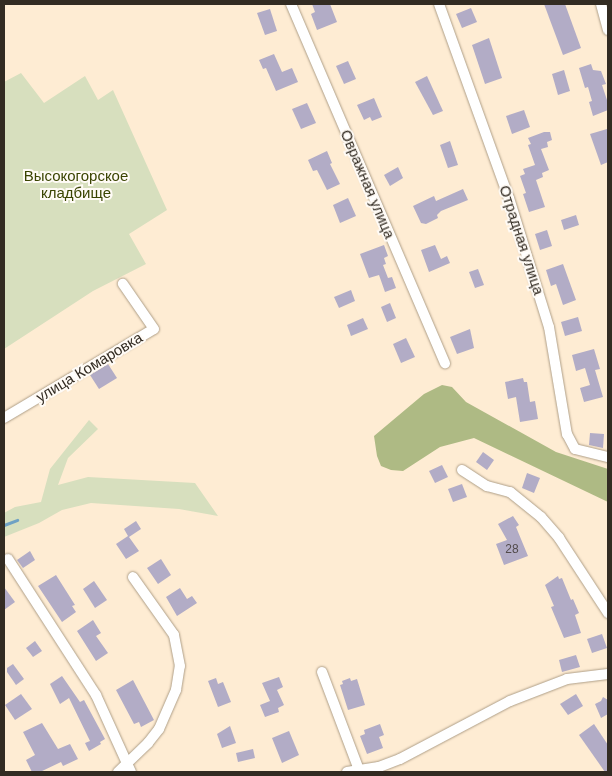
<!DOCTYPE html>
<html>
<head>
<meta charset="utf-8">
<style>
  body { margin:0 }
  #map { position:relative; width:612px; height:776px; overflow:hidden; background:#feecd3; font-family:Arial,sans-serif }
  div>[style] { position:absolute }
  .green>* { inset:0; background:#d7dfbe }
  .forest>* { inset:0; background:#aeba84 }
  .stream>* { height:2.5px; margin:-1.25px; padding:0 1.25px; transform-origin:1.25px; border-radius:1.25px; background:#6fa1c4 }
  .building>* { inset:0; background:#b2acc6 }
  .roads { filter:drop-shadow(0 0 1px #af9f88) drop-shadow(0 0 1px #af9f88) }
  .minor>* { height:10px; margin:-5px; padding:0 5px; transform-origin:5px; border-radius:5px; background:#fff }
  span { translate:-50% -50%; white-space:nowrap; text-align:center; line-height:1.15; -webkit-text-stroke:4px #fffbf6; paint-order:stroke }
  .number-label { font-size:12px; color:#524b4b }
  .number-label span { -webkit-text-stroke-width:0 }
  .park-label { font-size:15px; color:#3a4402 }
  .street-label { font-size:15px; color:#322b22 }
  .frame { position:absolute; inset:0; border:5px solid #322b22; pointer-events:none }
</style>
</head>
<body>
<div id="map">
  <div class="green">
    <i style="clip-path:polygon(21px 73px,44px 103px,85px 76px,98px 100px,113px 90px,167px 210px,129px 234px,146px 264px,93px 291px,4px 349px,4px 82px)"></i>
    <i style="clip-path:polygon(89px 420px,98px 429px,68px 458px,58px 485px,88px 477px,195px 483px,218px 516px,179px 509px,91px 503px,62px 510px,39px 523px,4px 537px,4px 513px,15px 507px,41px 502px,50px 469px)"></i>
  </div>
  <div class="forest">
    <i style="clip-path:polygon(442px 385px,452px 387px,466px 402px,556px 452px,608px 469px,608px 502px,474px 438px,440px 447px,403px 471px,391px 470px,381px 466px,377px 456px,374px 436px,424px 394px)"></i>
  </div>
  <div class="stream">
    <i style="left:4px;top:525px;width:14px;rotate:-21deg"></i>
  </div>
  <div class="building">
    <i style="clip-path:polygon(312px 4px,330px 4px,337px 22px,317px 30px,311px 14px,315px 12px)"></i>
    <i style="clip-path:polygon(544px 4px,565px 4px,581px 48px,563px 55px)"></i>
    <i style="clip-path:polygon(471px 8px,477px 22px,462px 28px,456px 14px)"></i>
    <i style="clip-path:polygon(270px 9px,277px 31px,265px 35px,257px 13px)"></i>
    <i style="clip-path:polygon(489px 38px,502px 78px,485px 84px,472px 45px)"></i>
    <i style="clip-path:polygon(274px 54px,282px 72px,292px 68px,298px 82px,276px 91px,266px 68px,263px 69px,259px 60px)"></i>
    <i style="clip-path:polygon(348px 61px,356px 79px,344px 84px,336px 66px)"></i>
    <i style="clip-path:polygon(591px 64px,593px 70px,601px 71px,606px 84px,602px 85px,608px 103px,608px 110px,593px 116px,589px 102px,592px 101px,588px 87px,585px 88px,579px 68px)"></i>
    <i style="clip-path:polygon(564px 70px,570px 91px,558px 95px,552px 74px)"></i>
    <i style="clip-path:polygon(427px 76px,443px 111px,433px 115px,415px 82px)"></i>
    <i style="clip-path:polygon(374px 98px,382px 117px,372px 121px,370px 117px,364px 120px,357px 105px)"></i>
    <i style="clip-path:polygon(307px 103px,316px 123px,301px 129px,292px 109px)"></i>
    <i style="clip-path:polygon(524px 110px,530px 127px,512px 134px,506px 116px)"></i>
    <i style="clip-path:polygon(607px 129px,608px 162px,601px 165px,590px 134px)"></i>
    <i style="clip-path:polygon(544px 132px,550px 132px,552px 140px,547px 142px,548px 147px,541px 149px,549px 170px,542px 173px,543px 177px,536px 180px,545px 207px,529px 212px,523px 194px,526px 193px,520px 176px,525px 174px,523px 169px,535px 165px,528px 145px,531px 144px,528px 138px)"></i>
    <i style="clip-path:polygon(450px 141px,458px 165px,448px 168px,440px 145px)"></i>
    <i style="clip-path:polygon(327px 151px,332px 163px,330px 164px,340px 184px,327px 190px,317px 170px,313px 171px,308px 160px)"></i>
    <i style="clip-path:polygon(398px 167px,403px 178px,390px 186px,384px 175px)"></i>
    <i style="clip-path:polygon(463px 189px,468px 200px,441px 211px,437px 215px,438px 218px,426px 224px,421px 223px,413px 206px,434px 196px,436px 201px)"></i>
    <i style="clip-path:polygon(348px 198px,356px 216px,340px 223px,333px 205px)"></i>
    <i style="clip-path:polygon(576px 215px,579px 225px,564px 230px,561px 220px)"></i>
    <i style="clip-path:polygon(547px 230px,552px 246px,540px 250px,535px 234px)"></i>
    <i style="clip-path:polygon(384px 245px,388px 256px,384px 258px,386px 264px,383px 265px,388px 278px,392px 277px,396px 288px,385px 292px,379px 275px,369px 278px,360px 254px)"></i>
    <i style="clip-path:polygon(435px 245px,441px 259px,447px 256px,450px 263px,429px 272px,421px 250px)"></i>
    <i style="clip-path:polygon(563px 264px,576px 300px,563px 305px,556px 284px,551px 286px,546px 270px)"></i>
    <i style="clip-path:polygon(478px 269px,484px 285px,475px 288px,469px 272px)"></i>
    <i style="clip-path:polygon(351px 290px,355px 301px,339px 308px,334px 297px)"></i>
    <i style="clip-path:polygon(390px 303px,396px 318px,387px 322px,381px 307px)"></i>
    <i style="clip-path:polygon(578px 317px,582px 331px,565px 336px,561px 322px)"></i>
    <i style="clip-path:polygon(363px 318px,368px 329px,351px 336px,347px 325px)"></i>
    <i style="clip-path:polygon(470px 329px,474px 348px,457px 354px,450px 337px)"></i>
    <i style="clip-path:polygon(406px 338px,415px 357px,401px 363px,393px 344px)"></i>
    <i style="clip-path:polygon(594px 349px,600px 369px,595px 370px,603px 397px,584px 402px,580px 388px,590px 385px,585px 368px,576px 371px,572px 355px)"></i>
    <i style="clip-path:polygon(108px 364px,117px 378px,99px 389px,90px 375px)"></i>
    <i style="clip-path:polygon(523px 378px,524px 382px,527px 382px,530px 402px,535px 401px,538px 419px,520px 422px,516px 397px,508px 399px,505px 382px)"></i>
    <i style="clip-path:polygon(590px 433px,604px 434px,603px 448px,589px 445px)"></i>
    <i style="clip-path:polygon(483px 452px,494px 460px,487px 470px,476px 462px)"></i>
    <i style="clip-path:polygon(442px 465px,448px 477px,435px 483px,429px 471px)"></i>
    <i style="clip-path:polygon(527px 473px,540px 478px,534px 493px,522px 488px)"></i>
    <i style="clip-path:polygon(462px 484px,467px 497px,453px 502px,448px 489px)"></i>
    <i style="clip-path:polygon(513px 516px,519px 525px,516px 527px,528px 556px,504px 565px,496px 544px,507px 540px,498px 524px)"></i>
    <i style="clip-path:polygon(136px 521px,141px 529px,129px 537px,139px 551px,126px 559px,116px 544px,128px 536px,124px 529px)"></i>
    <i style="clip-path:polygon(30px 551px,35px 560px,23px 568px,17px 560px)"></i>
    <i style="clip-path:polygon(161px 559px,171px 575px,158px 584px,147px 568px)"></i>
    <i style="clip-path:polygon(56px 575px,75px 605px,72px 606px,76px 612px,62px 622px,38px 586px)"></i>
    <i style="clip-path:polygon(558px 576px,559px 579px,562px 578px,571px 600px,573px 599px,579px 613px,575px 615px,581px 633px,564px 638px,551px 607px,554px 606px,545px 585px)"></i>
    <i style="clip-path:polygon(94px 581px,107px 600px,95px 608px,83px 589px)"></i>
    <i style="clip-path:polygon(4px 587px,15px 602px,4px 610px)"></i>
    <i style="clip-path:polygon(180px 588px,187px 599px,192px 596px,197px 603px,177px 616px,166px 597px)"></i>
    <i style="clip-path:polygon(93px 620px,101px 633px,96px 636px,108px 653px,96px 661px,77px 631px)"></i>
    <i style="clip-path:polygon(602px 634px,607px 648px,592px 653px,587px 639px)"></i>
    <i style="clip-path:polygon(35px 641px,42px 651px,33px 657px,26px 648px)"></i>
    <i style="clip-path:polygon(576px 655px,580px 667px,562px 672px,559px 660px)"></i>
    <i style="clip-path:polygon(13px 664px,24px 679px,16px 685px,7px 672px,7px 668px)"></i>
    <i style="clip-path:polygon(62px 676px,80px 702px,84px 700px,105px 739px,100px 742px,101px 744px,89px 751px,85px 743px,90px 741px,69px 698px,60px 704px,50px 684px)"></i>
    <i style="clip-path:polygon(279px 677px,283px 687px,277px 690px,284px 705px,278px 708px,279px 712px,265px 717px,260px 705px,270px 701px,262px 683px)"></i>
    <i style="clip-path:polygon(216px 678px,218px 684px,223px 682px,231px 702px,218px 707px,208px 681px)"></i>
    <i style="clip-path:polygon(350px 678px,351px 681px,357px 679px,365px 705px,348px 710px,340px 685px,343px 684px,342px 681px)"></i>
    <i style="clip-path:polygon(133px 680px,154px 720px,141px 727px,139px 722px,134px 724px,116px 690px)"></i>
    <i style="clip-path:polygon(21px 694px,32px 709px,15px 720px,5px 705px)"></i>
    <i style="clip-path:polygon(576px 694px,583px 706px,568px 715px,560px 704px)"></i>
    <i style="clip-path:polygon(603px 697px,608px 700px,608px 714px,601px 718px,595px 704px,601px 701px)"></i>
    <i style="clip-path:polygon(42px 723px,58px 749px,70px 744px,78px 759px,63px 766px,61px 762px,40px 772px,32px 772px,26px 760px,35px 755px,23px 732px)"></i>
    <i style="clip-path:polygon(380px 724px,384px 735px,379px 737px,383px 748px,367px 754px,360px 736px,365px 734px,364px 730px)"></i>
    <i style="clip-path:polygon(594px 724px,608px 745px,608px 772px,605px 772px,579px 735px)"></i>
    <i style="clip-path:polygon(230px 726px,236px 743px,222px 748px,217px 734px)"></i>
    <i style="clip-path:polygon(289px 731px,299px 755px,282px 763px,272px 738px)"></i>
    <i style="clip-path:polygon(253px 749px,255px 758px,238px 762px,236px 753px)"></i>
  </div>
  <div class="roads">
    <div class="minor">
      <i style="left:291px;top:4px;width:391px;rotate:66.8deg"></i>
      <i style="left:439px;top:4px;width:206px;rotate:70.2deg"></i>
      <i style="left:509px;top:198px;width:135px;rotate:72.8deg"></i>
      <i style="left:549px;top:327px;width:109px;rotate:80.5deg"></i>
      <i style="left:567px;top:434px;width:17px;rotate:62deg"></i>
      <i style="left:575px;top:449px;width:34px;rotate:14deg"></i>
      <i style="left:601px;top:4px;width:27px;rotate:75deg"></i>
      <i style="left:4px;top:418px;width:174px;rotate:-30.7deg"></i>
      <i style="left:154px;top:329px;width:55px;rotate:-124.6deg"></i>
      <i style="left:462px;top:470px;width:30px;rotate:33deg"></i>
      <i style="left:487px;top:486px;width:24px;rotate:15deg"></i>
      <i style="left:510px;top:492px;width:40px;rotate:39deg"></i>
      <i style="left:541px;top:517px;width:28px;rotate:49deg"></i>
      <i style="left:559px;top:538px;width:90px;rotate:56.8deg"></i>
      <i style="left:8px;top:559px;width:162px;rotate:57.1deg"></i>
      <i style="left:96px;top:695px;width:85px;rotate:65.6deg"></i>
      <i style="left:322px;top:672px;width:105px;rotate:69.3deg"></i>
      <i style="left:359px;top:770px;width:4px;rotate:34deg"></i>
      <i style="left:118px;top:772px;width:42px;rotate:-44deg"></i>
      <i style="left:148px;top:743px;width:18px;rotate:-52deg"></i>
      <i style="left:159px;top:729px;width:43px;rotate:-66.4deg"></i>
      <i style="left:176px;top:690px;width:24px;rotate:-81deg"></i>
      <i style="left:180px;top:666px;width:32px;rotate:-101deg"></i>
      <i style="left:174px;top:635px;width:71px;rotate:-125.3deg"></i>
      <i style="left:347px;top:772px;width:32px;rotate:-9deg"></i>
      <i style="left:379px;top:767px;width:22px;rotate:-21deg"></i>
      <i style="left:400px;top:759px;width:124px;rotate:-27.8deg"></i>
      <i style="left:510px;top:701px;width:61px;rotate:-21.1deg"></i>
      <i style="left:567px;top:679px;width:41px;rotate:-7deg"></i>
    </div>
  </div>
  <div class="number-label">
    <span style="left:512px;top:550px">28</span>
  </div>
  <div class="park-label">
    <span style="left:76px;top:184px">Высокогорское<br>кладбище</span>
  </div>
  <div class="street-label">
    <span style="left:368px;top:184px;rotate:67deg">Овражная улица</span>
    <span style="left:522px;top:240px;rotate:72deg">Отрадная улица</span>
    <span style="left:89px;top:367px;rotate:-31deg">улица Комаровка</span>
  </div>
  <div class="frame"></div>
</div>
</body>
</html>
